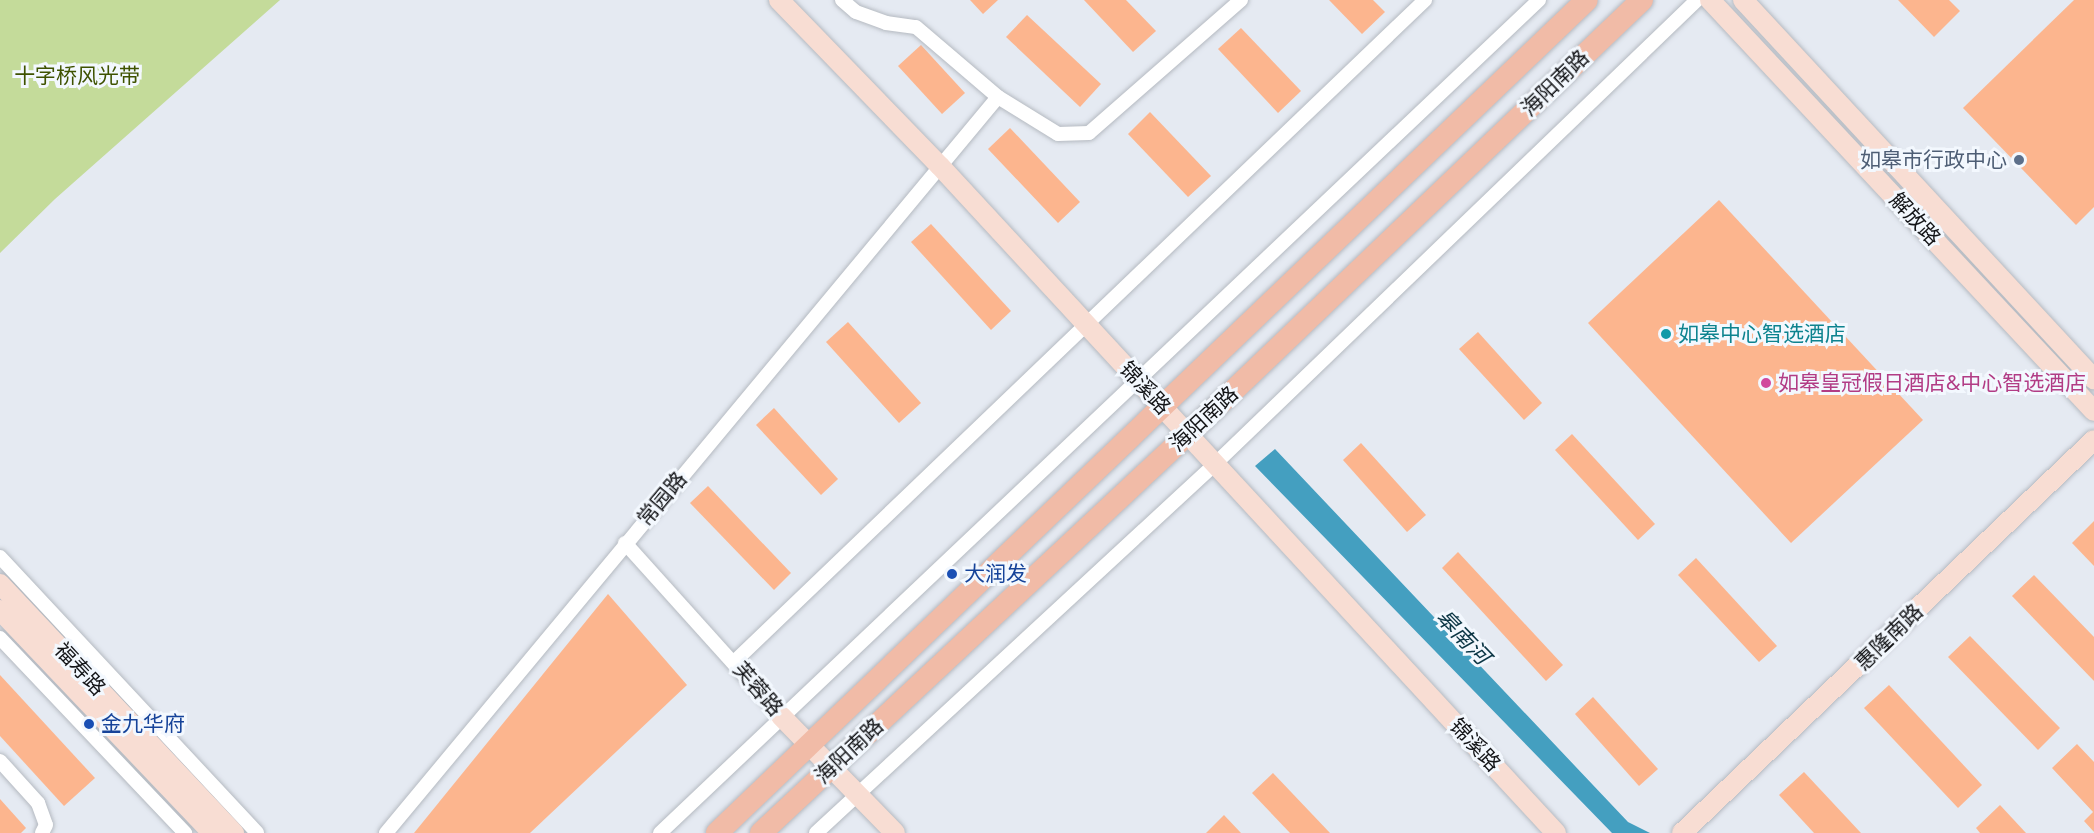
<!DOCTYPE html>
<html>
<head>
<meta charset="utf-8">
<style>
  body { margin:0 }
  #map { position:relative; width:2094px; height:833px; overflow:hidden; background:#e5eaf2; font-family:Jost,"Noto Sans SC",sans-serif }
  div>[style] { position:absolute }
  .green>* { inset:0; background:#c4db9a }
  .water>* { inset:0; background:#449fc0 }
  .building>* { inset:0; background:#fcb58e }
  .roads { filter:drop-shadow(0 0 2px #b5bac1) drop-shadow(0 0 2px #b5bac1) }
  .street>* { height:14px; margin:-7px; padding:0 7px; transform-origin:7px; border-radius:7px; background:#fff }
  .secondary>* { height:20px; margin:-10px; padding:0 10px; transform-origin:10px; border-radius:10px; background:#f8ddd3 }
  .primary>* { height:22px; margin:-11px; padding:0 11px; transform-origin:11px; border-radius:11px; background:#f1bba7 }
  .dots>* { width:16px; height:16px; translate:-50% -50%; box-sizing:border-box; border:3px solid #f3f8fe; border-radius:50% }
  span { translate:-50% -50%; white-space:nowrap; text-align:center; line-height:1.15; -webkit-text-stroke:6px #f3f8fe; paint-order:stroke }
  .park-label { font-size:21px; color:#3e5200 }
  .street-label { font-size:21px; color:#131417 }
  .service-label { font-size:21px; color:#4e5e75 }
  .right { translate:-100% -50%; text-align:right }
  .culture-label { font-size:21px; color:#0d838f }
  .left { translate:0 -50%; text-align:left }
  .hotel-label { font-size:21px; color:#b23c85 }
  .transit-label { font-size:21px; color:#164399 }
  .water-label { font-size:22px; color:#0c3645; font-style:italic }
</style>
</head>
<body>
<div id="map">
  <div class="green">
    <i style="clip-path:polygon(0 0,280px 0,55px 199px,0 253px)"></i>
  </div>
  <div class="water">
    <i style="clip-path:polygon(1275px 449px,1628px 822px,1650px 833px,1612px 833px,1255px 466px)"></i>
  </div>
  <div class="building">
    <i style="clip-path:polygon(970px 0,998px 0,983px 14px)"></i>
    <i style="clip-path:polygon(1084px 0,1126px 0,1156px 31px,1133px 52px)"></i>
    <i style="clip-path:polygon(1329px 0,1373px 0,1385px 12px,1362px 34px)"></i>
    <i style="clip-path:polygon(1898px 0,1949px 0,1960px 11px,1934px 37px)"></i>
    <i style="clip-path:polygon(2074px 0,2094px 0,2094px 207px,2076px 225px,1963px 108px)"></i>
    <i style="clip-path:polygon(1027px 15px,1101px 84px,1080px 107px,1006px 37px)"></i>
    <i style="clip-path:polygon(1241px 28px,1301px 91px,1278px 113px,1218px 49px)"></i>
    <i style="clip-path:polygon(921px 45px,965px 93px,942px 114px,898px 66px)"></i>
    <i style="clip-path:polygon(1150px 112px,1211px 176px,1188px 197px,1128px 134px)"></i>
    <i style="clip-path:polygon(1010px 128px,1080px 202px,1058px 223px,988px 149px)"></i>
    <i style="clip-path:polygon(1719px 200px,1923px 420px,1791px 543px,1588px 323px)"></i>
    <i style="clip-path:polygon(931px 224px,1011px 311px,991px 330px,911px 242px)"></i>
    <i style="clip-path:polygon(848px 322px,921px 403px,899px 423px,826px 342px)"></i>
    <i style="clip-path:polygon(1478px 332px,1542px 403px,1524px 420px,1459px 349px)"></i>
    <i style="clip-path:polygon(774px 408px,838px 479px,821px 495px,756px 425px)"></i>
    <i style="clip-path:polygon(1572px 434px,1655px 524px,1638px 540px,1555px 450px)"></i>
    <i style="clip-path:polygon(1361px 443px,1426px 515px,1407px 532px,1343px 460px)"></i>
    <i style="clip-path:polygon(708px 486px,791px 573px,774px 590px,690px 503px)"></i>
    <i style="clip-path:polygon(2094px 521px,2094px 566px,2072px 543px)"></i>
    <i style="clip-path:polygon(1458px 552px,1563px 665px,1546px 681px,1442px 568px)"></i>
    <i style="clip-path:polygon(1696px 558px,1777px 646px,1759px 662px,1678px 575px)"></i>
    <i style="clip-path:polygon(2034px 575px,2094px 637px,2094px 681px,2012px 596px)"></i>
    <i style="clip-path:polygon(608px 594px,687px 685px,530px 833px,414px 833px)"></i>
    <i style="clip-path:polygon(1970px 636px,2060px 728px,2038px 750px,1948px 657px)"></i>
    <i style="clip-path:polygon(0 675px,95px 778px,64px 806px,0 736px)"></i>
    <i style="clip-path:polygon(1889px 685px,1982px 785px,1958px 808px,1864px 708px)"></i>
    <i style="clip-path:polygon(1593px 697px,1658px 769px,1639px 786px,1575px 714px)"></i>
    <i style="clip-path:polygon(2077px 744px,2094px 762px,2094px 832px,2084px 821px,2093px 812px,2052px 768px)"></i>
    <i style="clip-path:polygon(1804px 772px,1861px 833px,1814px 833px,1779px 795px)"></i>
    <i style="clip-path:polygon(1273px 773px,1330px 833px,1290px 833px,1252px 793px)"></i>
    <i style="clip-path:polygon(0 799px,26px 828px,21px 833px,0 833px)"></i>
    <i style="clip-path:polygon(2000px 805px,2026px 833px,1980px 833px,1976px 828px)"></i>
    <i style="clip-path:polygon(1224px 815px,1241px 833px,1206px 833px)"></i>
  </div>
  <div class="roads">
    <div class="street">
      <i style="left:842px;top:0;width:18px;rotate:41deg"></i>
      <i style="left:856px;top:12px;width:32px;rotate:20deg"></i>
      <i style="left:886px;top:23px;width:30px;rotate:8deg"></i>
      <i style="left:916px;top:27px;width:108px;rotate:40.5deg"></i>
      <i style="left:998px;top:97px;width:70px;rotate:31.7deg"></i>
      <i style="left:1058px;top:134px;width:31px;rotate:-2deg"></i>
      <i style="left:1089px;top:133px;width:202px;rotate:-41.2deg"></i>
      <i style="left:625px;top:543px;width:233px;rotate:48deg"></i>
      <i style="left:0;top:557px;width:377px;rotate:47deg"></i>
      <i style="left:0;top:638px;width:269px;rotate:46.5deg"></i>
      <i style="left:734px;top:662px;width:957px;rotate:-43.77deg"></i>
      <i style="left:0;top:761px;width:57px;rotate:47.9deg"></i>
      <i style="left:38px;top:803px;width:23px;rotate:70deg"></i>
      <i style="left:46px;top:825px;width:9px;rotate:117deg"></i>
      <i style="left:386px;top:833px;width:957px;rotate:-50.26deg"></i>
      <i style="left:660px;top:833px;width:1211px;rotate:-43.46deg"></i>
      <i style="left:816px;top:833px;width:543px;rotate:-42.76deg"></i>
      <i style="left:1215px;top:464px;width:669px;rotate:-43.91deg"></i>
    </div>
    <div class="secondary">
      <i style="left:779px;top:0;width:231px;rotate:45.9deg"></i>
      <i style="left:940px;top:166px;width:908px;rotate:47.28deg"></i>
      <i style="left:1710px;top:0;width:562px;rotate:46.95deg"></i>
      <i style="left:1743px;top:0;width:517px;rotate:47.2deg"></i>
      <i style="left:0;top:584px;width:342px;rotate:46.8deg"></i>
      <i style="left:0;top:610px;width:308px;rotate:46.4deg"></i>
      <i style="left:781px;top:716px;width:163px;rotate:45.7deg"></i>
      <i style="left:1682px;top:833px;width:569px;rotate:-43.65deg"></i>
    </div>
    <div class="primary">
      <i style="left:717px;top:833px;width:1204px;rotate:-43.76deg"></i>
      <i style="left:761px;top:833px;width:584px;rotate:-43.06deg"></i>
      <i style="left:1188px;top:434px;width:628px;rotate:-43.71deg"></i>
    </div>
  </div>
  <div class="dots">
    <i style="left:2019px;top:160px;background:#5c6f8a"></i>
    <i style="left:1666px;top:334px;background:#0f9aa8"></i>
    <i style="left:1766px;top:383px;background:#d1479c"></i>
    <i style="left:952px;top:574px;background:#1a4fb4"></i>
    <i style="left:89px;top:724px;background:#1a4fb4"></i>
  </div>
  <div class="park-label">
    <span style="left:77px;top:76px">十字桥风光带</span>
  </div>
  <div class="street-label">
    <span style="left:1555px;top:83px;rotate:-44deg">海阳南路</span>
    <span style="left:1915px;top:219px;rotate:47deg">解放路</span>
    <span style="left:1145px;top:388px;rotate:47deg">锦溪路</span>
    <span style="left:1204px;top:419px;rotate:-43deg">海阳南路</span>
    <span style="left:662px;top:499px;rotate:-50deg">常园路</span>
    <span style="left:1889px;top:637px;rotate:-44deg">惠隆南路</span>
    <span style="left:80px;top:669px;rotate:47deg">福寿路</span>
    <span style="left:758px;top:689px;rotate:49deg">芙蓉路</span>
    <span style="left:1475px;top:745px;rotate:47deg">锦溪路</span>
    <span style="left:849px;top:751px;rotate:-43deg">海阳南路</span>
  </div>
  <div class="service-label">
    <span class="right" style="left:2007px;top:160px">如皋市行政中心</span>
  </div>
  <div class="culture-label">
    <span class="left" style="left:1678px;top:334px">如皋中心智选酒店</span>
  </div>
  <div class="hotel-label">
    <span class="left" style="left:1778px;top:383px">如皋皇冠假日酒店&amp;中心智选酒店</span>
  </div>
  <div class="transit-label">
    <span class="left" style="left:964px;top:574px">大润发</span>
    <span class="left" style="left:101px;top:724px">金九华府</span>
  </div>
  <div class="water-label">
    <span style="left:1463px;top:637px;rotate:46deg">皋南河</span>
  </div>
</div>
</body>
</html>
